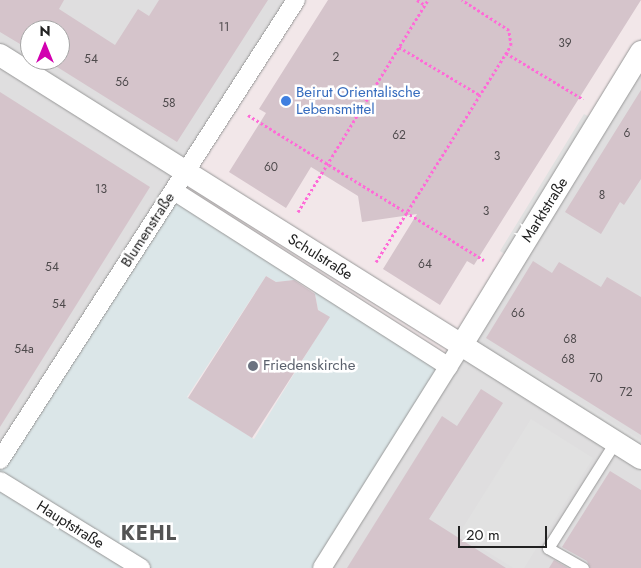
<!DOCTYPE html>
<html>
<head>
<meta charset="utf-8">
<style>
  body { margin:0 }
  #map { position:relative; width:641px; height:568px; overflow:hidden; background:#f2e7e9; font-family:Jost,sans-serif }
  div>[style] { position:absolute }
  .residential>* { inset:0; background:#dfdedf }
  .parking>* { inset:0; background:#e1e1e1 }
  .plaza>* { inset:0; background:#dbe6e8 }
  .building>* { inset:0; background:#d5c4cb }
  .path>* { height:3px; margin-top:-1.5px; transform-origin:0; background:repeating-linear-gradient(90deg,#ff6bd8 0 2.5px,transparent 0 5px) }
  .roads { filter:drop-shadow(0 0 1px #989898) drop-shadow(0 0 1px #989898) }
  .service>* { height:11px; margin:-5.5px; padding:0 5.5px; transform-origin:5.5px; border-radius:5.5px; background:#fff }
  .pedestrian>* { height:18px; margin:-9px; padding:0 9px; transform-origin:9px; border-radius:9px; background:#fff }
  .minor>* { height:22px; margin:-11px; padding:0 11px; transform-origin:11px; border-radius:11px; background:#fff }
  .dots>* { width:14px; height:14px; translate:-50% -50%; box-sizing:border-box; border:2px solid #fff; border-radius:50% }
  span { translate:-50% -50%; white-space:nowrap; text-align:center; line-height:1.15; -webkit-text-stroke:5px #fff; paint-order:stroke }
  .number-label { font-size:12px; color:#4e4a4c }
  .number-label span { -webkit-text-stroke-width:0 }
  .shop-label { font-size:15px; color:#366cbe }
  .left { translate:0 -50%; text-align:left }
  .street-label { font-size:15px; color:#212121 }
  .worship-label { font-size:15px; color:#5b616d }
  .district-label { font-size:20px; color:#545454; font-weight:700; letter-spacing:1px }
  .north { position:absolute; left:20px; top:20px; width:50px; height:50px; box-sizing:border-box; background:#fff; border:1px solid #a6a6a6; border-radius:50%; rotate:0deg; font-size:14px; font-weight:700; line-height:20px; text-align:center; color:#212121 }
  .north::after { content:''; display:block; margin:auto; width:18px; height:22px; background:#d200b0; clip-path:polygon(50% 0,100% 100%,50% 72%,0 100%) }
  .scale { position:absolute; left:458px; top:526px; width:89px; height:22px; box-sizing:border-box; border:2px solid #212121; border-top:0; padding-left:6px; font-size:15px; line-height:18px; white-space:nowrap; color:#212121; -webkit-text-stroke:4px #fff; paint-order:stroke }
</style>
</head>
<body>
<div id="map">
  <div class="residential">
    <i style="clip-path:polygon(evenodd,0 0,288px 0,0 450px,0 0,30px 30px,60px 30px,60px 60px,30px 60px,30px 30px)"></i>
    <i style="clip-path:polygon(641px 38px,641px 568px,312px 568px)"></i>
  </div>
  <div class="parking">
    <i style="clip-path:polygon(584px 114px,593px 119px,508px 256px,500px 251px)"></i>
    <i style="clip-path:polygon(513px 361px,641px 440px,641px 450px,499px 363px)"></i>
    <i style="clip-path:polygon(531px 419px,593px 458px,524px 568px,513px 568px,459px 534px)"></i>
  </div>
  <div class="plaza">
    <i style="clip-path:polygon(evenodd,174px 191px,449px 367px,322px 568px,0 568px,0 460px,174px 191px,266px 276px,276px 282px,298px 280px,314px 289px,318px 310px,329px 317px,254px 439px,187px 397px,266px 276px)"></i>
  </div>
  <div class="building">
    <i style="clip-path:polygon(0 0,64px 0,59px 9px,115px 45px,138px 9px,149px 16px,159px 0,268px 0,177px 142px,46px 60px,60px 60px,60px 30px,30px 30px,30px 50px,0 32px)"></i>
    <i style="clip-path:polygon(328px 0,641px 0,474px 265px,467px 261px,440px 305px,383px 269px,417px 214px,362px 222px,358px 196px,311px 167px,286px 208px,229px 172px,266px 113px,259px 109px)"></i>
    <i style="clip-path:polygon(641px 90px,641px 179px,624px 205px,620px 202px,601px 234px,565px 212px)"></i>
    <i style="clip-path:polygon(0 92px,150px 187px,0 427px)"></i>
    <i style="clip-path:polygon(533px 261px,552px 273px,559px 262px,601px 287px,607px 277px,641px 297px,641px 435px,486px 338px)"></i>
    <i style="clip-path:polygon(266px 276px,276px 282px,294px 280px,315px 294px,318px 310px,330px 317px,252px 438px,188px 398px)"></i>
    <i style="clip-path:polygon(481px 389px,503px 403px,429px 519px,506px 568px,347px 568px,442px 416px,457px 426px)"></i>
    <i style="clip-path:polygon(610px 471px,641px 490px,641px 568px,590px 568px,587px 561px,562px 547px)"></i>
    <i style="clip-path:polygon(554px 560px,568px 568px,549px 568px)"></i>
  </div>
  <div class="path">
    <i style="left:417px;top:0;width:9px;rotate:32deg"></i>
    <i style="left:399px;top:47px;width:94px;rotate:30.7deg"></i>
    <i style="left:506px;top:53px;width:90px;rotate:30.9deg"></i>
    <i style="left:248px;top:115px;width:277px;rotate:31.6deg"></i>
    <i style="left:298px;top:212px;width:249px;rotate:-58.5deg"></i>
    <i style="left:376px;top:262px;width:256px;rotate:-58.1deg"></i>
    <i style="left:511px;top:45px;width:15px;rotate:-98deg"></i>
    <i style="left:509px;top:30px;width:56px;rotate:-147.4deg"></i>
  </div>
  <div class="roads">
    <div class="service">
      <i style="left:583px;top:568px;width:40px;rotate:-150.3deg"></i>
      <i style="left:548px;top:548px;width:125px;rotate:-57.7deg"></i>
    </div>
    <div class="pedestrian">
      <i style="left:174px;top:191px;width:326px;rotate:32.6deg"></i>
      <i style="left:0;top:460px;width:547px;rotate:-57.24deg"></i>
      <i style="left:0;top:481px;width:166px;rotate:31.7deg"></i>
      <i style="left:322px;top:568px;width:262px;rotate:-57.9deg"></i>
    </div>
    <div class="minor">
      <i style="left:0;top:55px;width:757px;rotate:32.16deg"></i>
      <i style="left:461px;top:346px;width:345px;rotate:-58.5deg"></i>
    </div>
  </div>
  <div class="dots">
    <i style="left:286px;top:101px;background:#3f7fe0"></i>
    <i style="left:253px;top:366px;background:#6b7280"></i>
  </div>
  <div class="number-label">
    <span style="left:224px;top:28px">11</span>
    <span style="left:565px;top:44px">39</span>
    <span style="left:336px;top:58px">2</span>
    <span style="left:91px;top:60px">54</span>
    <span style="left:122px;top:83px">56</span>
    <span style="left:169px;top:104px">58</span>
    <span style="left:627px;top:134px">6</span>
    <span style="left:399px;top:136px">62</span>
    <span style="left:497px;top:157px">3</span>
    <span style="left:271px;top:168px">60</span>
    <span style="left:101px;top:190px">13</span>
    <span style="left:602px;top:196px">8</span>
    <span style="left:486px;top:212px">3</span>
    <span style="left:425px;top:265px">64</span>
    <span style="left:52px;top:268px">54</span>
    <span style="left:59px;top:305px">54</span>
    <span style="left:518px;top:314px">66</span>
    <span style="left:570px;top:340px">68</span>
    <span style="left:24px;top:350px">54a</span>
    <span style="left:568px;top:360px">68</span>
    <span style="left:596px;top:379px">70</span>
    <span style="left:626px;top:393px">72</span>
  </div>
  <div class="shop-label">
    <span class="left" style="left:296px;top:101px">Beirut Orientalische<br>Lebensmittel</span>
  </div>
  <div class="street-label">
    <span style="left:545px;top:210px;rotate:-58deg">Marktstraße</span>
    <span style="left:148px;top:230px;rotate:-57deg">Blumenstraße</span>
    <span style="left:320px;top:257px;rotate:32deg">Schulstraße</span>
    <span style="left:70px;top:525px;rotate:32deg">Hauptstraße</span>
  </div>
  <div class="worship-label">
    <span class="left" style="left:263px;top:366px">Friedenskirche</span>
  </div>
  <div class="district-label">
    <span style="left:149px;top:533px">KEHL</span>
  </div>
  <div class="north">N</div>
  <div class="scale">20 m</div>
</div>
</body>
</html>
